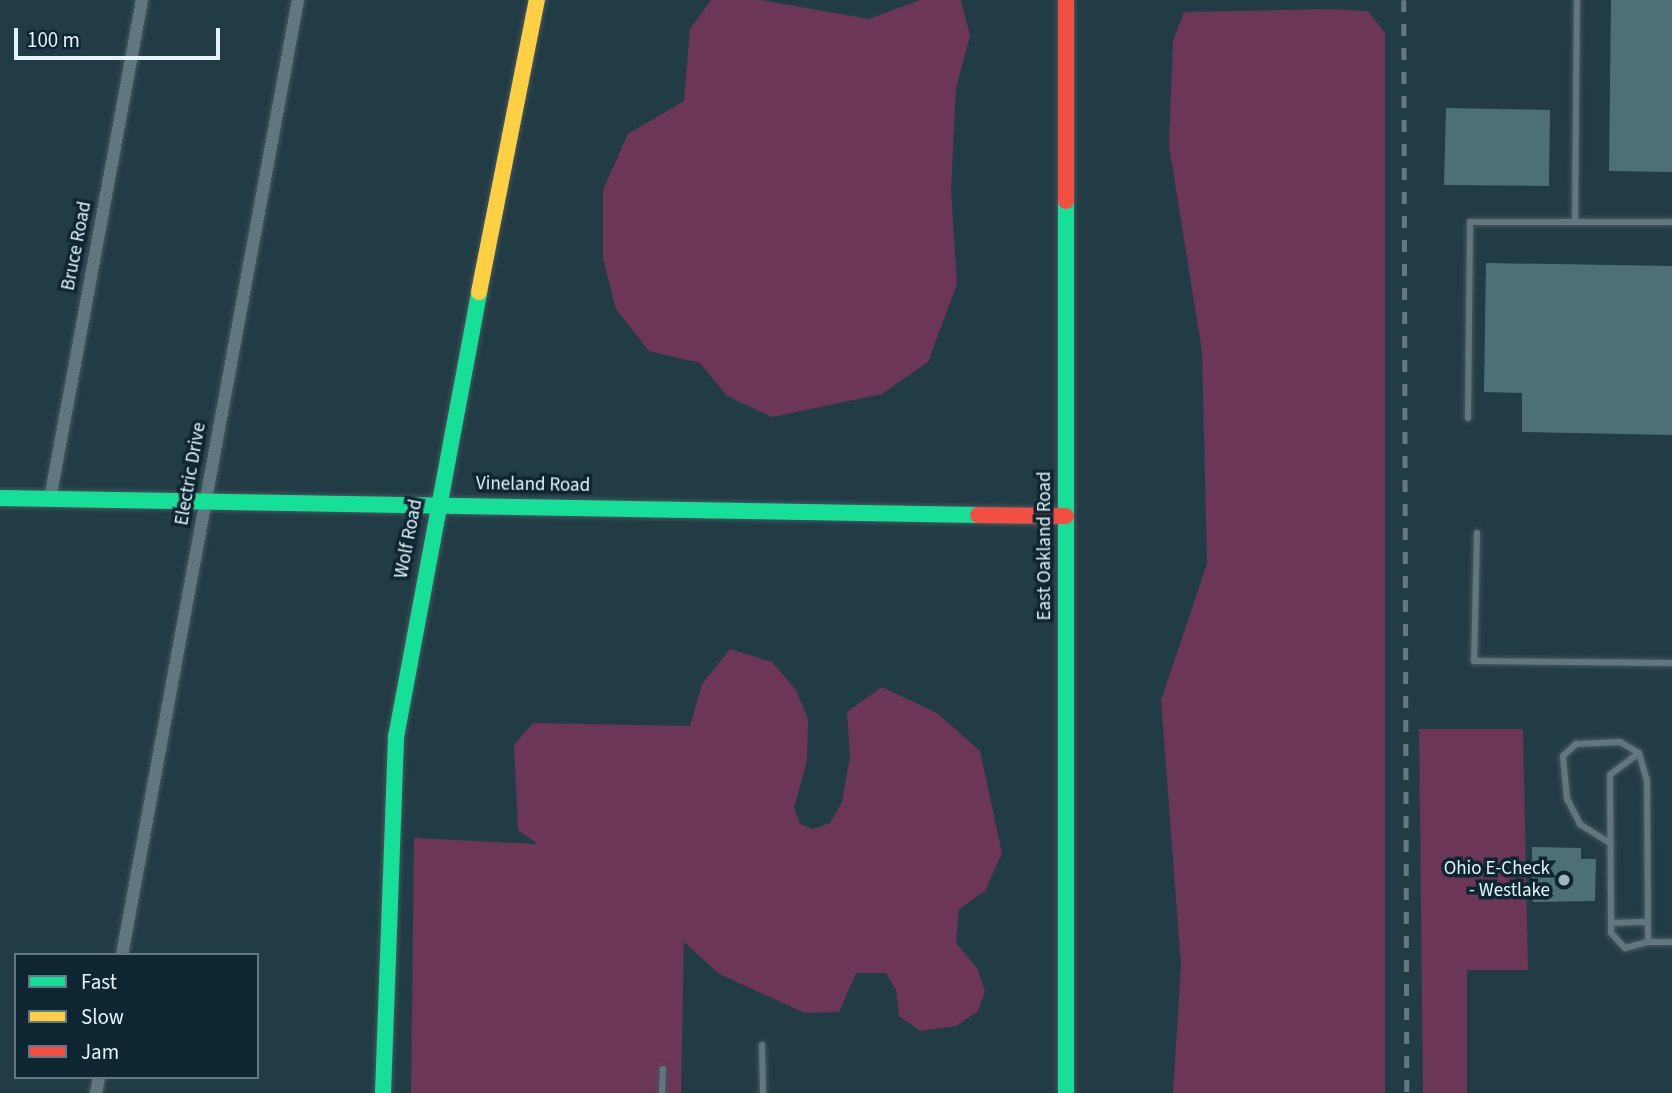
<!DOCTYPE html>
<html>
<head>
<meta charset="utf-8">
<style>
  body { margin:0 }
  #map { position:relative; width:1672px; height:1093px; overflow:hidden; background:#223c45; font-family:"Source Sans 3",sans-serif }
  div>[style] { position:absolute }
  .green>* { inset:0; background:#6c3657 }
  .building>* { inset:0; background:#4e6f76 }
  .roads { filter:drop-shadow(0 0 2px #47595f) drop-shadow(0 0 2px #47595f) }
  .lane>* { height:6px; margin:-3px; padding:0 3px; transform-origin:3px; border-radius:3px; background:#617780 }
  .street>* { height:12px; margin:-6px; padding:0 6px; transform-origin:6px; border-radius:6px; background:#617780 }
  .fast>* { height:16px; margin:-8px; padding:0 8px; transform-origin:8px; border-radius:8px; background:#16e098 }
  .slow>* { height:16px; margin:-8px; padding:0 8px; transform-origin:8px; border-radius:8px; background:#ffcf43 }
  .jam>* { height:16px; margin:-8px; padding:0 8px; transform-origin:8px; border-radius:8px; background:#f24e42 }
  .rail>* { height:4.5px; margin-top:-2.25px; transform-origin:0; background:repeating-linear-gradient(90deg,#63787f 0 12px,transparent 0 24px) }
  .dots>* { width:19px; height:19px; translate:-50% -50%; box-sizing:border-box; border:4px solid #0d2631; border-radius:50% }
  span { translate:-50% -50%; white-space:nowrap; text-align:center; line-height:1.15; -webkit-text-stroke:7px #0d2631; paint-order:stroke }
  .street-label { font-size:19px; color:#e2f4fc }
  .poi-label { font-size:19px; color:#e2f4fc }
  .right { translate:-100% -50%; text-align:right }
  .legend { position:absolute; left:14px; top:953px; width:245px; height:126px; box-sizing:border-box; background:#0d2631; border:2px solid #627882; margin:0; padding:9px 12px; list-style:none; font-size:21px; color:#e2f4fc }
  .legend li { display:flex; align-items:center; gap:14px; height:35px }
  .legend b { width:35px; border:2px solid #627882 }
  .scale { position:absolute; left:14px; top:28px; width:206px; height:32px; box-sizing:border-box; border:4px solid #e2f4fc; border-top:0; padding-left:9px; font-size:21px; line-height:24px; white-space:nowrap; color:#e2f4fc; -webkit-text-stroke:5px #0d2631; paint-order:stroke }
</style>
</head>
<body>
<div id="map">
  <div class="green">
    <i style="clip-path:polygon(711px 0,760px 0,869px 19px,920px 0,961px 0,970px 36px,956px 88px,951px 190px,957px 284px,928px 362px,882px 394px,772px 417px,727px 396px,700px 363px,649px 351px,616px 309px,603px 259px,603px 190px,628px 134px,684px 101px,690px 29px)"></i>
    <i style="clip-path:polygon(1331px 9px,1368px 11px,1385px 33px,1385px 1093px,1173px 1093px,1181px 965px,1161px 700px,1207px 564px,1202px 351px,1169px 146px,1173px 40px,1184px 12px)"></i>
    <i style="clip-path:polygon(730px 649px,772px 662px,796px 690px,808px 719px,807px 760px,794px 808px,800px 824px,813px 829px,830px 823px,842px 802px,850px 757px,847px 712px,882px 687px,937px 713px,980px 751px,1002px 853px,985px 891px,959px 909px,956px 943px,977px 968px,985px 991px,978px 1011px,956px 1026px,920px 1031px,899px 1016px,896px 990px,886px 973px,856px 973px,839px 1012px,805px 1013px,719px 974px,684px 942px,681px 1093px,411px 1093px,414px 838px,538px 844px,518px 830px,514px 745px,533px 723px,690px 726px,702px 684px)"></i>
    <i style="clip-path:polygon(1419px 729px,1523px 729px,1528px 970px,1467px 970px,1467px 1093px,1423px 1093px)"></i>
  </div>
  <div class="building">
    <i style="clip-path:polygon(1611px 0,1672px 0,1672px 172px,1609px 171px)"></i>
    <i style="clip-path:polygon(1446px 108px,1550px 110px,1549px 186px,1444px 185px)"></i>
    <i style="clip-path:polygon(1486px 263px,1672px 266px,1672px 435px,1522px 432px,1522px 393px,1484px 392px)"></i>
    <i style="clip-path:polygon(1532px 847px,1581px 848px,1581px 859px,1596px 859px,1595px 901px,1533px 902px)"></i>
  </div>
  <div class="roads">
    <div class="lane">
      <i style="left:1575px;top:222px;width:222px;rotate:-89.5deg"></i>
      <i style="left:1468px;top:418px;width:196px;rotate:-89.4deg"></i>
      <i style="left:1470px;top:222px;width:202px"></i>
      <i style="left:1477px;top:533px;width:128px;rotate:91.3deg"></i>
      <i style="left:1474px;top:661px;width:198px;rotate:0.6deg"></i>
      <i style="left:1639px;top:753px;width:36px;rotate:143deg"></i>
      <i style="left:1610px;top:775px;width:158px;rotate:89.6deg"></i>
      <i style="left:1611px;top:933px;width:21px;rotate:47deg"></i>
      <i style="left:1625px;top:948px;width:24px;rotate:-15deg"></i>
      <i style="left:1610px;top:843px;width:36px;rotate:-148deg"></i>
      <i style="left:1580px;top:824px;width:28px;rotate:-117deg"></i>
      <i style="left:1567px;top:799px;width:43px;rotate:-95.3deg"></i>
      <i style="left:1563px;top:756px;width:18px;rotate:-43deg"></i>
      <i style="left:1576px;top:744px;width:44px;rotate:-2.6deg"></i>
      <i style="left:1620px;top:742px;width:22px;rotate:30deg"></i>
      <i style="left:1639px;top:753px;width:29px;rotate:74deg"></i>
      <i style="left:1647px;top:781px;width:161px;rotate:89.6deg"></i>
      <i style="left:1648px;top:942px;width:24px"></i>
      <i style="left:1611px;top:923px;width:37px;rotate:-2deg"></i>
      <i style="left:762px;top:1045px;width:48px;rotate:88.8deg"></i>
      <i style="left:662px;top:1093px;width:24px;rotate:-88deg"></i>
    </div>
    <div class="street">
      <i style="left:50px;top:499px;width:507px;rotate:-79.55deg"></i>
      <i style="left:122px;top:955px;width:971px;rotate:-79.56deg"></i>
      <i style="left:96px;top:1093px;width:16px;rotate:-79deg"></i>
    </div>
    <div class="fast">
      <i style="left:1066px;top:201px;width:892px;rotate:90deg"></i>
      <i style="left:0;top:498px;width:978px;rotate:1deg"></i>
      <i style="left:383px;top:1093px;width:356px;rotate:-87.9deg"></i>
      <i style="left:396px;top:737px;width:453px;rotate:-79.4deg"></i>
    </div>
    <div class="slow">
      <i style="left:479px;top:292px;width:298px;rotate:-78.8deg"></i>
    </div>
    <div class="jam">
      <i style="left:1066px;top:0;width:201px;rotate:90deg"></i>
      <i style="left:978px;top:515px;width:88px;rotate:0.7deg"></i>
    </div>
  </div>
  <div class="rail">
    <i style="left:1404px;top:0;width:1093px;rotate:89.84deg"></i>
  </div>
  <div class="dots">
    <i style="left:1564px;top:880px;background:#9fb4bc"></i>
  </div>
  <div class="street-label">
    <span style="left:77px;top:246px;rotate:-79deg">Bruce Road</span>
    <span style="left:191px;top:474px;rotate:-80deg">Electric Drive</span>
    <span style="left:533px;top:485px;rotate:1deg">Vineland Road</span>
    <span style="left:409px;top:539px;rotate:-79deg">Wolf Road</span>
    <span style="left:1045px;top:546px;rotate:-90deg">East Oakland Road</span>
  </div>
  <div class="poi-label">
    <span class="right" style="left:1550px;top:880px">Ohio E-Check<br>- Westlake</span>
  </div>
  <ul class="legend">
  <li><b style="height:9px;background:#16e098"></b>Fast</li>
  <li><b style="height:9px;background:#ffcf43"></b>Slow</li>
  <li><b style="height:9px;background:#f24e42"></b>Jam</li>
  </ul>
  <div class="scale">100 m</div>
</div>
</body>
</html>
